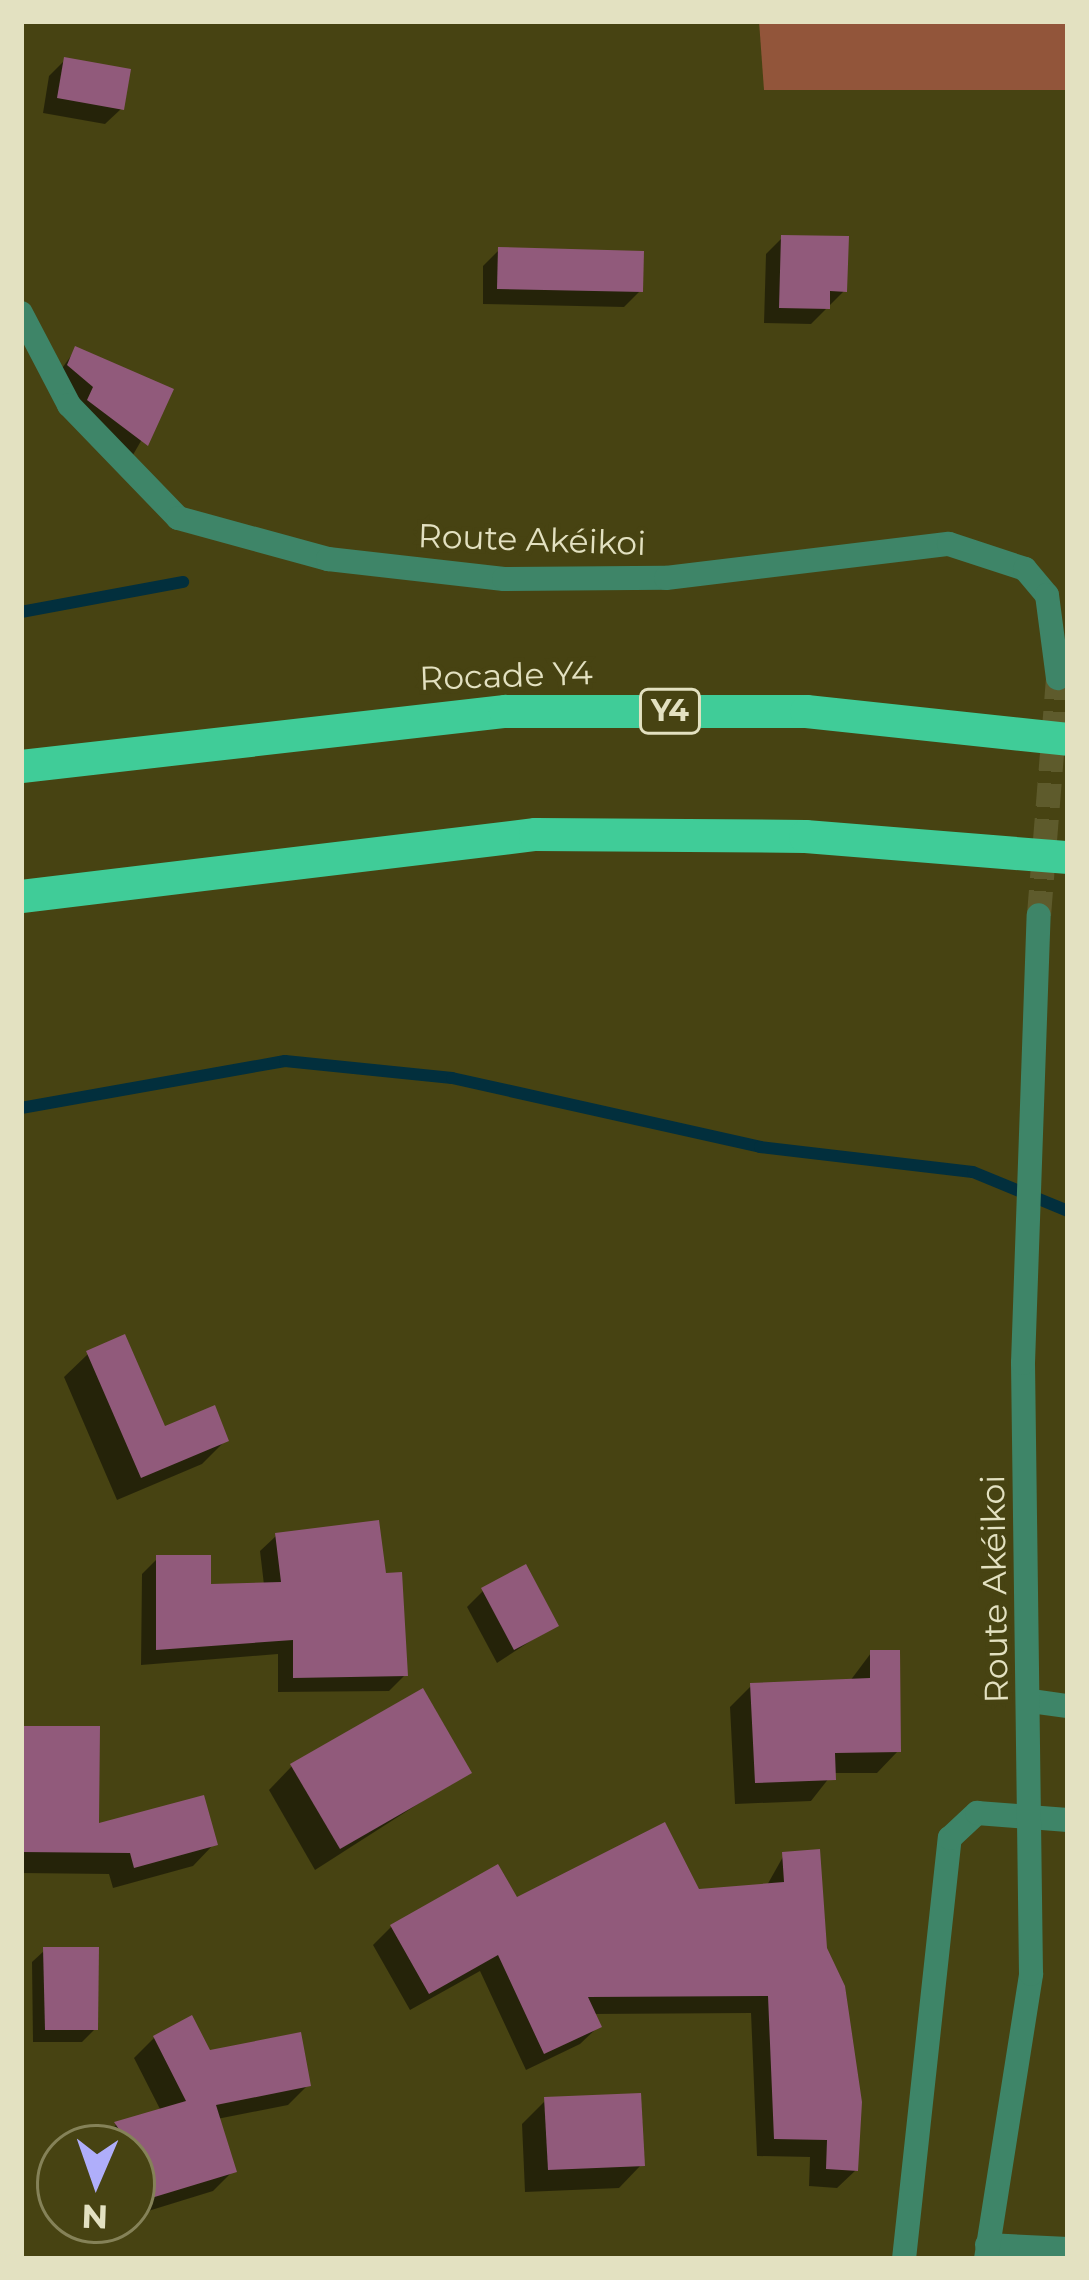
<!DOCTYPE html>
<html>
<head>
<meta charset="utf-8">
<style>
  body { margin:0 }
  #map { position:relative; width:1089px; height:2280px; overflow:hidden; background:#474312; font-family:Montserrat,sans-serif }
  div>[style] { position:absolute }
  .green>* { inset:0; background:#92553a }
  .shadow>* { inset:0; background:#0007 }
  .stream>* { height:12px; margin:-6px; padding:0 6px; transform-origin:6px; border-radius:6px; background:#022f3d }
  .building>* { inset:0; background:#915a7b }
  .tertiary-tunnel>* { height:24px; margin-top:-12px; transform-origin:0; background:repeating-linear-gradient(90deg,#5e5b2c 0 24px,transparent 0 36px) }
  .minor>* { height:24px; margin:-12px; padding:0 12px; transform-origin:12px; border-radius:12px; background:#3e8568 }
  .tertiary>* { height:24px; margin:-12px; padding:0 12px; transform-origin:12px; border-radius:12px; background:#3e8568 }
  .trunk>* { height:33px; margin:-16.5px; padding:0 16.5px; transform-origin:16.5px; border-radius:16.5px; background:#40cc98 }
  span { translate:-50% -50%; white-space:nowrap; text-align:center; line-height:1.15; -webkit-text-stroke:9px #474312; paint-order:stroke }
  .shield-label span { padding:3px 9px; background:#474312; border:3px solid; border-radius:9px; -webkit-text-stroke-width:0 }
  .shield-label { font-size:30px; color:#e3e1c1; font-weight:700 }
  .street-label { font-size:33px; color:#e3e1c1 }
  .frame { position:absolute; inset:0; border:24px solid #e3e1c1; pointer-events:none }
  .north { position:absolute; left:36px; top:2124px; width:120px; height:120px; box-sizing:border-box; background:#474312; border:3px solid #858258; border-radius:50%; rotate:182deg; font-size:33px; font-weight:700; line-height:48px; text-align:center; color:#e3e1c1 }
  .north::after { content:''; display:block; margin:auto; width:42px; height:54px; background:#afaefa; clip-path:polygon(50% 0,100% 100%,50% 72%,0 100%) }
</style>
</head>
<body>
<div id="map">
  <div class="green">
    <i style="clip-path:polygon(759px 21px,1068px 21px,1068px 90px,764px 90px)"></i>
  </div>
  <div class="shadow">
    <i style="clip-path:polygon(65px 60px,121px 109px,105px 124px,43px 113px,49px 76px)"></i>
    <i style="clip-path:polygon(782px 238px,844px 291px,811px 324px,764px 323px,766px 254px)"></i>
    <i style="clip-path:polygon(499px 250px,640px 291px,624px 307px,483px 304px,483px 266px)"></i>
    <i style="clip-path:polygon(76px 349px,170px 391px,130px 460px,52px 382px)"></i>
    <i style="clip-path:polygon(88px 1354px,163px 1430px,226px 1440px,202px 1464px,117px 1500px,64px 1377px)"></i>
    <i style="clip-path:polygon(276px 1536px,405px 1675px,389px 1691px,278px 1692px,278px 1654px,141px 1665px,142px 1574px,158px 1558px,208px 1587px,264px 1585px,260px 1551px)"></i>
    <i style="clip-path:polygon(483px 1591px,555px 1625px,497px 1663px,467px 1607px)"></i>
    <i style="clip-path:polygon(871px 1653px,898px 1751px,877px 1773px,833px 1773px,811px 1801px,735px 1804px,730px 1707px,751px 1686px,850px 1681px)"></i>
    <i style="clip-path:polygon(21px 1729px,96px 1827px,214px 1844px,193px 1866px,113px 1888px,109px 1874px,21px 1873px)"></i>
    <i style="clip-path:polygon(292px 1766px,468px 1772px,315px 1870px,269px 1790px)"></i>
    <i style="clip-path:polygon(784px 1855px,824px 1949px,856px 2170px,837px 2188px,809px 2186px,810px 2157px,757px 2156px,751px 2013px,593px 2014px,599px 2026px,580px 2044px,526px 2070px,480px 1971px,410px 2010px,373px 1945px,391px 1927px,515px 1901px,766px 1887px)"></i>
    <i style="clip-path:polygon(45px 1950px,95px 2029px,82px 2042px,33px 2042px,32px 1962px)"></i>
    <i style="clip-path:polygon(154px 2038px,308px 2085px,288px 2105px,217px 2119px,233px 2171px,213px 2191px,132px 2216px,132px 2148px,96px 2145px,116px 2125px,161px 2111px,134px 2058px)"></i>
    <i style="clip-path:polygon(546px 2100px,642px 2164px,619px 2188px,525px 2192px,522px 2124px)"></i>
  </div>
  <div class="stream">
    <i style="left:21px;top:612px;width:165px;rotate:-10.5deg"></i>
    <i style="left:21px;top:1108px;width:268px;rotate:-10.1deg"></i>
    <i style="left:285px;top:1061px;width:168px;rotate:5.8deg"></i>
    <i style="left:452px;top:1078px;width:316px;rotate:12.6deg"></i>
    <i style="left:760px;top:1147px;width:214px;rotate:6.7deg"></i>
    <i style="left:973px;top:1172px;width:103px;rotate:22.3deg"></i>
  </div>
  <div class="building">
    <i style="clip-path:polygon(64px 57px,131px 69px,124px 110px,57px 98px)"></i>
    <i style="clip-path:polygon(781px 235px,849px 236px,847px 292px,830px 291px,830px 309px,779px 308px)"></i>
    <i style="clip-path:polygon(498px 247px,644px 251px,643px 292px,497px 289px)"></i>
    <i style="clip-path:polygon(75px 346px,174px 389px,148px 446px,87px 400px,93px 387px,67px 365px)"></i>
    <i style="clip-path:polygon(125px 1334px,165px 1426px,215px 1405px,229px 1441px,141px 1478px,86px 1351px)"></i>
    <i style="clip-path:polygon(379px 1520px,386px 1573px,402px 1572px,408px 1676px,293px 1678px,293px 1640px,156px 1650px,156px 1555px,211px 1555px,211px 1584px,281px 1582px,275px 1533px)"></i>
    <i style="clip-path:polygon(526px 1564px,559px 1626px,514px 1650px,481px 1588px)"></i>
    <i style="clip-path:polygon(870px 1650px,900px 1650px,901px 1752px,835px 1753px,836px 1780px,755px 1783px,750px 1683px,870px 1678px)"></i>
    <i style="clip-path:polygon(423px 1688px,472px 1773px,340px 1849px,290px 1764px)"></i>
    <i style="clip-path:polygon(21px 1726px,100px 1726px,99px 1823px,204px 1795px,218px 1845px,134px 1868px,130px 1853px,21px 1852px)"></i>
    <i style="clip-path:polygon(665px 1822px,699px 1889px,784px 1882px,782px 1852px,820px 1849px,827px 1948px,845px 1986px,862px 2102px,858px 2171px,826px 2169px,827px 2140px,774px 2139px,768px 1996px,588px 1997px,602px 2027px,544px 2054px,498px 1955px,429px 1994px,390px 1925px,498px 1864px,517px 1897px)"></i>
    <i style="clip-path:polygon(43px 1947px,99px 1947px,98px 2030px,45px 2030px)"></i>
    <i style="clip-path:polygon(192px 2015px,210px 2050px,301px 2032px,311px 2086px,216px 2105px,237px 2172px,138px 2202px,132px 2148px,114px 2122px,186px 2101px,153px 2036px)"></i>
    <i style="clip-path:polygon(641px 2093px,645px 2166px,548px 2170px,544px 2097px)"></i>
  </div>
  <div class="tertiary-tunnel">
    <i style="left:1039px;top:915px;width:238px;rotate:-85.4deg"></i>
  </div>
  <div class="minor">
    <i style="left:1031px;top:1701px;width:37px;rotate:8deg"></i>
    <i style="left:987px;top:2245px;width:81px;rotate:2.8deg"></i>
    <i style="left:904px;top:2259px;width:424px;rotate:-83.8deg"></i>
    <i style="left:950px;top:1838px;width:37px;rotate:-43deg"></i>
    <i style="left:977px;top:1813px;width:91px;rotate:4.4deg"></i>
  </div>
  <div class="tertiary">
    <i style="left:21px;top:313px;width:104px;rotate:62.4deg"></i>
    <i style="left:69px;top:405px;width:157px;rotate:46deg"></i>
    <i style="left:178px;top:518px;width:156px;rotate:15.3deg"></i>
    <i style="left:328px;top:559px;width:177px;rotate:6.5deg"></i>
    <i style="left:504px;top:579px;width:162px;rotate:-0.4deg"></i>
    <i style="left:666px;top:578px;width:285px;rotate:-6.9deg"></i>
    <i style="left:949px;top:544px;width:80px;rotate:18.2deg"></i>
    <i style="left:1025px;top:569px;width:34px;rotate:50deg"></i>
    <i style="left:1047px;top:595px;width:84px;rotate:82.5deg"></i>
    <i style="left:986px;top:2259px;width:289px;rotate:-81deg"></i>
    <i style="left:1031px;top:1974px;width:611px;rotate:-90.75deg"></i>
    <i style="left:1023px;top:1363px;width:448px;rotate:-88deg"></i>
  </div>
  <div class="trunk">
    <i style="left:21px;top:766px;width:487px;rotate:-6.5deg"></i>
    <i style="left:505px;top:711px;width:301px"></i>
    <i style="left:806px;top:711px;width:263px;rotate:6.1deg"></i>
    <i style="left:21px;top:896px;width:518px;rotate:-6.88deg"></i>
    <i style="left:535px;top:834px;width:270px;rotate:0.4deg"></i>
    <i style="left:805px;top:836px;width:264px;rotate:4.6deg"></i>
  </div>
  <div class="shield-label">
    <span style="left:670px;top:711px">Y4</span>
  </div>
  <div class="street-label">
    <span style="left:532px;top:540px;rotate:2deg">Route Akéikoi</span>
    <span style="left:506px;top:676px;rotate:-2deg">Rocade Y4</span>
    <span style="left:995px;top:1589px;rotate:-91deg">Route Akéikoi</span>
  </div>
  <div class="frame"></div>
  <div class="north">N</div>
</div>
</body>
</html>
